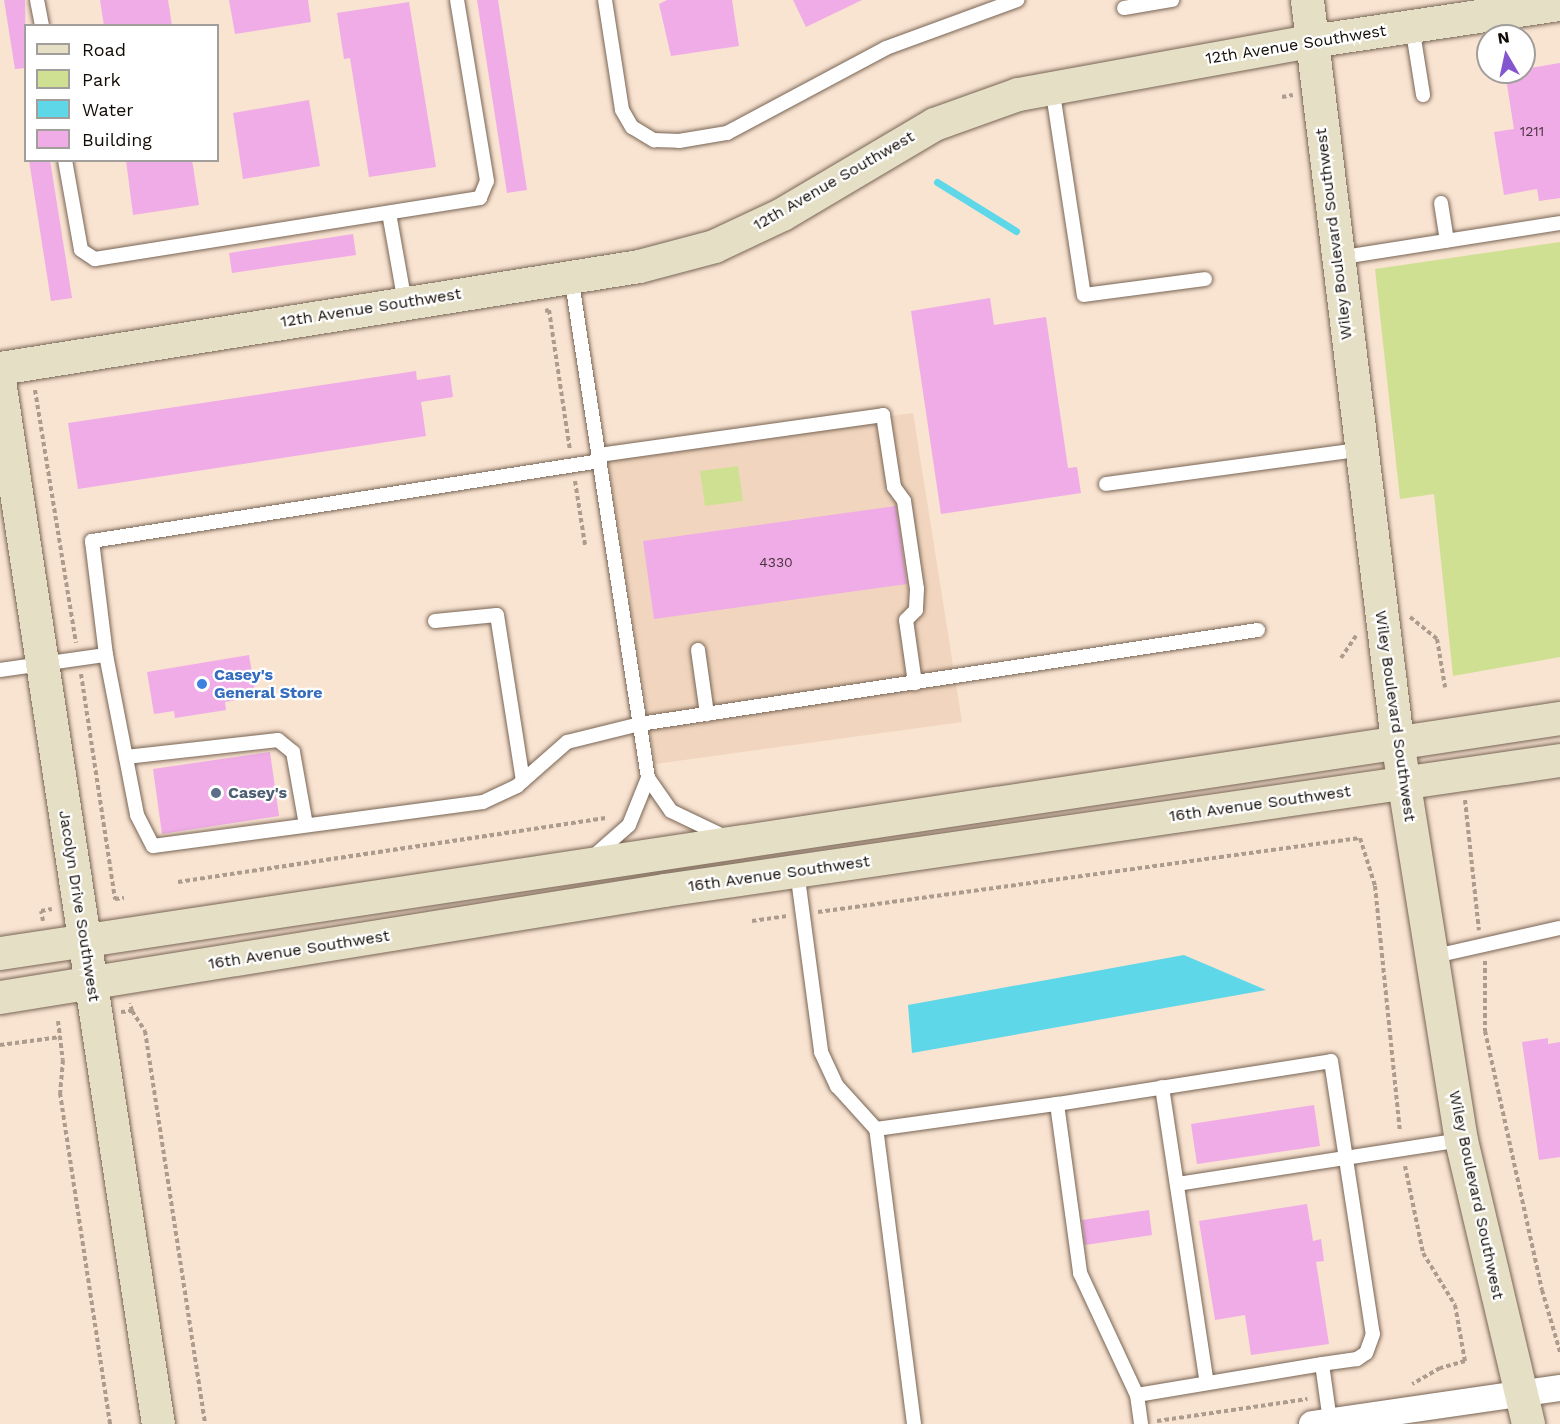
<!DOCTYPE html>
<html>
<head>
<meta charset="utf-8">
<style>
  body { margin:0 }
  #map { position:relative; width:1560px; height:1424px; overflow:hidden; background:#f9e3d1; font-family:"Work Sans",sans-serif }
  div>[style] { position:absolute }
  .built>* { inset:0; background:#f1d5be }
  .green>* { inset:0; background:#d0e092 }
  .water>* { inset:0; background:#5ed7e9 }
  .stream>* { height:7px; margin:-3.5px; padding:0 3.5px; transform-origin:3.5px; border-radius:3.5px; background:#5ed7e9 }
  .building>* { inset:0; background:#eface7 }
  .path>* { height:4px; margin-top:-2px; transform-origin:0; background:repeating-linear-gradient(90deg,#ad9c8e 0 4.5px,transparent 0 7.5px) }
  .roads { filter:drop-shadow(0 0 2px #786555) drop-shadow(0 0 2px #786555) }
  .lane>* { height:14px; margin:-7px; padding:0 7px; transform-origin:7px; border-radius:7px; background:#fff }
  .street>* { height:26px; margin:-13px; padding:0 13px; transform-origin:13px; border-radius:13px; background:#fff }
  .secondary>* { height:33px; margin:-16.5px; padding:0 16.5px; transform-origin:16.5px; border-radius:16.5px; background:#e5dfc6 }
  .dots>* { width:16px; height:16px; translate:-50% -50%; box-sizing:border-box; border:3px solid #fff; border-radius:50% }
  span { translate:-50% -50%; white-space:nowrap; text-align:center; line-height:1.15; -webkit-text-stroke:4.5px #fff; paint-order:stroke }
  .number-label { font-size:14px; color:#4a343e }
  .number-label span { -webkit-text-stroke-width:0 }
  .street-label { font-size:16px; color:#130c06 }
  .shop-label { font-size:16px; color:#366cbe; font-weight:700 }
  .left { translate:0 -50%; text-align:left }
  .service-label { font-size:16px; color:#4e5e75; font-weight:700 }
  .legend { position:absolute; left:24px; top:24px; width:195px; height:138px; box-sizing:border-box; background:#fff; border:2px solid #a19e9b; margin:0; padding:8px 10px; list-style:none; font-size:18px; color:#130c06 }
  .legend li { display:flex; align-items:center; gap:12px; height:30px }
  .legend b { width:30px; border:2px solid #a19e9b }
  .north { position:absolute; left:1476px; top:24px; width:60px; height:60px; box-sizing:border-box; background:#fff; border:2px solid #a19e9b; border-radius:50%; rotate:351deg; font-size:16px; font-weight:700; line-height:24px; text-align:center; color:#130c06 }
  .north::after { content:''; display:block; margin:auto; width:21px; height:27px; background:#8355ce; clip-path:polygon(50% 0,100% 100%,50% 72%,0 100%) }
</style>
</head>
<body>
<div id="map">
  <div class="built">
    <i style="clip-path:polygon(913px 413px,962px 722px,655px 764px,607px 455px)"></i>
  </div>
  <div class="green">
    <i style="clip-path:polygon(1560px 242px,1560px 657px,1453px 676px,1434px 494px,1400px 499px,1375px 269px)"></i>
    <i style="clip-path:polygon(738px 466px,743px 501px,705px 506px,700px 471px)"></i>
  </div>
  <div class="water">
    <i style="clip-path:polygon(1184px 955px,1266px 990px,912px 1053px,908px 1005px)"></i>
  </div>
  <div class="stream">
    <i style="left:937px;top:182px;width:93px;rotate:31.8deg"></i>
  </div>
  <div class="building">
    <i style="clip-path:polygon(4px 0,25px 0,26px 68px,15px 69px)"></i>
    <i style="clip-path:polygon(100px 0,168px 0,172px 26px,104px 26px)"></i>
    <i style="clip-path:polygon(229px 0,308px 0,311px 22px,235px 34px)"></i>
    <i style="clip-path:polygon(477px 0,498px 0,527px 190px,507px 193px)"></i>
    <i style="clip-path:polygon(667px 0,732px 0,739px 46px,671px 56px,659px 4px)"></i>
    <i style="clip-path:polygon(793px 0,862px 0,806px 27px)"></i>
    <i style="clip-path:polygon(409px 2px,436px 167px,369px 177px,350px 58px,344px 59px,337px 13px)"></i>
    <i style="clip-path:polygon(1560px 63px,1560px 198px,1539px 201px,1537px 189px,1504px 195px,1494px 132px,1514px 129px,1505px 72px)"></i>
    <i style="clip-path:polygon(309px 100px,320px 166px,243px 179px,233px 113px)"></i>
    <i style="clip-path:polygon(29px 160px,50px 160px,72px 298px,51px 301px)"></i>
    <i style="clip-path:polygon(126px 160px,192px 160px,199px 205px,133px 215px)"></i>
    <i style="clip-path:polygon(353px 234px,356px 255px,232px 273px,229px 253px)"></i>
    <i style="clip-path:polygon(990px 298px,994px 325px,1046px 317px,1068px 468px,1077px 467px,1081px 493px,941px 514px,911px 311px)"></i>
    <i style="clip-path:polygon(416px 371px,417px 380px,450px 375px,453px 397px,421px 402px,426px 436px,78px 489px,68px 423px)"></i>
    <i style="clip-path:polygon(896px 506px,907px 584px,654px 619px,643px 541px)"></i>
    <i style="clip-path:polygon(249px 655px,256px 697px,225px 702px,226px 710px,175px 718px,174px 711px,154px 714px,147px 672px)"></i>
    <i style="clip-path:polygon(270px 752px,279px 816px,162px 834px,153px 769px)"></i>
    <i style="clip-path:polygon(1548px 1038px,1548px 1044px,1560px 1042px,1560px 1157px,1539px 1160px,1522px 1042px)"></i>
    <i style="clip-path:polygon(1314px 1105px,1320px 1146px,1197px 1164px,1191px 1124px)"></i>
    <i style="clip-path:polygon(1307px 1204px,1313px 1241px,1321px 1239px,1324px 1261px,1316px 1262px,1329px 1344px,1251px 1355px,1245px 1315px,1215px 1320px,1199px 1221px)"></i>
    <i style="clip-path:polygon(1149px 1210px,1152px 1235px,1085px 1245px,1082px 1220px)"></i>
  </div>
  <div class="path">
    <i style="left:1282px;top:97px;width:11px;rotate:-10deg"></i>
    <i style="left:545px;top:311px;width:4px;rotate:-14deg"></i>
    <i style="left:549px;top:310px;width:142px;rotate:81.5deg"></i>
    <i style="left:35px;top:390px;width:256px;rotate:80.8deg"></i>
    <i style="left:575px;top:481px;width:65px;rotate:81.1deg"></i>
    <i style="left:1410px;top:617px;width:35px;rotate:39deg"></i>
    <i style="left:1437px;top:639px;width:49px;rotate:80.5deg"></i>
    <i style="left:1341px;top:658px;width:27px;rotate:-56deg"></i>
    <i style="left:81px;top:674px;width:228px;rotate:81.4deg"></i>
    <i style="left:115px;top:899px;width:9px;rotate:-6deg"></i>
    <i style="left:1465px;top:800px;width:131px;rotate:83.9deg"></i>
    <i style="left:178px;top:882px;width:434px;rotate:-8.5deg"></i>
    <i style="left:818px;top:912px;width:547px;rotate:-7.77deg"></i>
    <i style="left:1360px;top:838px;width:50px;rotate:72.6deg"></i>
    <i style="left:1375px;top:886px;width:247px;rotate:84.2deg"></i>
    <i style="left:43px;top:921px;width:10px;rotate:-101deg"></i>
    <i style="left:41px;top:911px;width:11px;rotate:-10deg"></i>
    <i style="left:752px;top:921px;width:35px;rotate:-8deg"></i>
    <i style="left:1485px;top:961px;width:70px;rotate:90deg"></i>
    <i style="left:1485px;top:1031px;width:265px;rotate:77.6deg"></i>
    <i style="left:1542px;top:1290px;width:65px;rotate:73.8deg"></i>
    <i style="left:132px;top:1011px;width:24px;rotate:57deg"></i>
    <i style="left:145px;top:1031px;width:398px;rotate:81.3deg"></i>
    <i style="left:121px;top:1012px;width:11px;rotate:-5deg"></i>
    <i style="left:132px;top:1011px;width:8px;rotate:-104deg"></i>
    <i style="left:58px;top:1021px;width:39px;rotate:83deg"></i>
    <i style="left:63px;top:1060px;width:33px;rotate:95deg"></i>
    <i style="left:60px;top:1093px;width:335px;rotate:81.4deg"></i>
    <i style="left:0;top:1045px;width:61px;rotate:-7.6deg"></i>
    <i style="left:1405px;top:1166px;width:89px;rotate:78.3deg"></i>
    <i style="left:1423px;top:1253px;width:61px;rotate:58.4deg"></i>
    <i style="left:1455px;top:1305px;width:57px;rotate:79.9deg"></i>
    <i style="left:1465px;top:1361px;width:26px;rotate:164deg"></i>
    <i style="left:1440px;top:1368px;width:32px;rotate:150deg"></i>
    <i style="left:1157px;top:1421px;width:152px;rotate:-8.3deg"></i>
  </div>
  <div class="roads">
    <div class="lane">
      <i style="left:37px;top:0;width:26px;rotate:79deg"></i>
      <i style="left:605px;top:0;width:111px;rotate:81.2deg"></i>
      <i style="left:622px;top:110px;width:20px;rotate:60deg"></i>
      <i style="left:632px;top:127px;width:26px;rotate:31deg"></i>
      <i style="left:654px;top:140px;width:25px;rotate:2deg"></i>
      <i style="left:679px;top:141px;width:49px;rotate:-9.5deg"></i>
      <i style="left:727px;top:133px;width:180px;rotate:-28.1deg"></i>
      <i style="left:886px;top:48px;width:140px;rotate:-20.1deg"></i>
      <i style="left:1124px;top:8px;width:49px;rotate:-9.5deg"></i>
      <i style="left:1412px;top:26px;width:70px;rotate:80.9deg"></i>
      <i style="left:1052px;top:87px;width:210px;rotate:81.3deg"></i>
      <i style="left:1084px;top:295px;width:122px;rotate:-7.5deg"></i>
      <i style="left:65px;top:160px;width:91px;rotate:79.9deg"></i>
      <i style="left:81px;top:250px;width:17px;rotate:33deg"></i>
      <i style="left:95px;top:259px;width:390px;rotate:-9deg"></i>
      <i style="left:480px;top:198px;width:18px;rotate:-68deg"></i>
      <i style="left:487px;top:181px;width:183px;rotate:-99.4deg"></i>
      <i style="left:1441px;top:203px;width:38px;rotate:81deg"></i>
      <i style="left:389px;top:213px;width:91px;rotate:79.9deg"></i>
      <i style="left:1337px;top:258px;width:226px;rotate:-8.9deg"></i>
      <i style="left:571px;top:276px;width:508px;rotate:81.28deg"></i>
      <i style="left:648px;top:778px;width:40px;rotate:55.1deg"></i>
      <i style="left:671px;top:811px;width:55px;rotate:25.6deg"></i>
      <i style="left:599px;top:455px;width:287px;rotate:-8deg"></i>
      <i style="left:883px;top:415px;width:73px;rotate:81.3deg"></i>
      <i style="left:894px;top:487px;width:17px;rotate:54deg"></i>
      <i style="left:904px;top:501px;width:89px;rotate:81.6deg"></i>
      <i style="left:917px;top:589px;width:21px;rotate:93deg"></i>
      <i style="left:916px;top:610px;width:14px;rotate:135deg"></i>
      <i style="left:906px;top:620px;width:64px;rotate:81.9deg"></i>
      <i style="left:1106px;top:484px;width:255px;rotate:-7.7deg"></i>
      <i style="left:435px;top:621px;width:62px;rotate:-5.5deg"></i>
      <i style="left:497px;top:615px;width:168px;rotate:81.1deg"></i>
      <i style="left:698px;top:650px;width:65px;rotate:82deg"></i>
      <i style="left:106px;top:655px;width:163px;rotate:79deg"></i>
      <i style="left:137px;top:815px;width:35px;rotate:63deg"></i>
      <i style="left:153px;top:846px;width:333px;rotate:-7.6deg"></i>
      <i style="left:483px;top:802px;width:38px;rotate:-25deg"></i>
      <i style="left:517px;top:786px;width:67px;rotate:-41.3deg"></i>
      <i style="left:567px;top:742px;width:75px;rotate:-13.9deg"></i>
      <i style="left:640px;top:724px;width:625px;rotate:-8.65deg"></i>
      <i style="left:0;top:670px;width:107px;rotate:-8.1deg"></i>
      <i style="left:106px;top:655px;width:115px;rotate:-97deg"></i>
      <i style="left:92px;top:541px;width:514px;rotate:-8.95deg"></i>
      <i style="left:126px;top:757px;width:153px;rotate:-6.4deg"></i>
      <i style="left:278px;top:740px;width:19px;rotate:39deg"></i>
      <i style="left:293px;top:752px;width:74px;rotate:79.9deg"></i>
      <i style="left:595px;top:855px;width:45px;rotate:-41.4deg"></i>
      <i style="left:629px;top:825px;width:51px;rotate:-68deg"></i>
      <i style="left:797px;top:871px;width:183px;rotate:82.4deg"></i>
      <i style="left:821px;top:1052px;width:38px;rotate:65deg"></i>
      <i style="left:837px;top:1086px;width:58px;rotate:47.8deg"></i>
      <i style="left:1431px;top:957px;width:132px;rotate:-12.7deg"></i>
      <i style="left:1162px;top:1087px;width:299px;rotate:81.4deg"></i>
      <i style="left:1057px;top:1104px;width:277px;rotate:-8.9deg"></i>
      <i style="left:1331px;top:1061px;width:276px;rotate:81.3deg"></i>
      <i style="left:1373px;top:1334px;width:20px;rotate:110deg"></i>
      <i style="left:1366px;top:1353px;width:11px;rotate:146deg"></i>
      <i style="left:1357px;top:1359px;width:35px;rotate:172deg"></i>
      <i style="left:1322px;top:1364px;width:58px;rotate:82deg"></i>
      <i style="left:1177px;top:1184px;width:287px;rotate:-8.8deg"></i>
      <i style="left:1137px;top:1395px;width:188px;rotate:-9.5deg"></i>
      <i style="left:914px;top:1424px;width:297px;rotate:-97.3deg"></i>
      <i style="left:876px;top:1129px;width:183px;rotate:-7.9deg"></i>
      <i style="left:1057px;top:1104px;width:171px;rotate:82.2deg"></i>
      <i style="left:1080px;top:1273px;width:135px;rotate:65deg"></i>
      <i style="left:1137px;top:1395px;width:29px;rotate:82deg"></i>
    </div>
    <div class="street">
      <i style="left:1312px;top:1424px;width:251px;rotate:-8.3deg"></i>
    </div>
    <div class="secondary">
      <i style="left:1307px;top:0;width:746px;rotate:83.07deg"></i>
      <i style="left:1397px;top:741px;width:404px;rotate:80.9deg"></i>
      <i style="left:1461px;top:1140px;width:292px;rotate:76.7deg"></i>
      <i style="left:0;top:368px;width:647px;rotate:-9.07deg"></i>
      <i style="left:639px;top:266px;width:78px;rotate:-14.9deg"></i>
      <i style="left:714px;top:246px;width:75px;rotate:-25.2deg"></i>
      <i style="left:782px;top:214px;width:177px;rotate:-30.6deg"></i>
      <i style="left:934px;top:124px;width:89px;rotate:-19.7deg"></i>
      <i style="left:1018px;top:94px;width:298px;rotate:-10.3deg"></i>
      <i style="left:1311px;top:41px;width:252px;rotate:-8.5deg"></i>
      <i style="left:0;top:387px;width:1049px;rotate:81.34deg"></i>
      <i style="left:0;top:953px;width:1578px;rotate:-8.57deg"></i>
      <i style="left:0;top:997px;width:673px;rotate:-9.15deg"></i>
      <i style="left:664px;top:890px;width:905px;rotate:-8.26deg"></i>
    </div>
  </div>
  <div class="dots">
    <i style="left:202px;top:684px;background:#3f7fe0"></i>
    <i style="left:216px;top:793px;background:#5c6f8a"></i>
  </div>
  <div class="number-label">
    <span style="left:1532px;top:131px">1211</span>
    <span style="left:776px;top:562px">4330</span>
  </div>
  <div class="street-label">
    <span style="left:1296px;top:45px;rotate:-9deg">12th Avenue Southwest</span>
    <span style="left:834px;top:181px;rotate:-30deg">12th Avenue Southwest</span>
    <span style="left:1334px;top:234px;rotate:-97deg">Wiley Boulevard Southwest</span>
    <span style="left:371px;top:308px;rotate:-9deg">12th Avenue Southwest</span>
    <span style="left:1395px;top:716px;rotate:82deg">Wiley Boulevard Southwest</span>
    <span style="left:1260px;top:804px;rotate:-8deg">16th Avenue Southwest</span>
    <span style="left:779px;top:874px;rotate:-8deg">16th Avenue Southwest</span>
    <span style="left:79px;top:906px;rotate:81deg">Jacolyn Drive Southwest</span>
    <span style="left:299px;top:950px;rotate:-9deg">16th Avenue Southwest</span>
    <span style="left:1476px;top:1195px;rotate:78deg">Wiley Boulevard Southwest</span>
  </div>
  <div class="shop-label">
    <span class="left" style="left:214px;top:684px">Casey's<br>General Store</span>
  </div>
  <div class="service-label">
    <span class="left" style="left:228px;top:793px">Casey's</span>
  </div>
  <ul class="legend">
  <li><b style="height:8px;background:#e5dfc6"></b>Road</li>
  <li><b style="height:16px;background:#d0e092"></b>Park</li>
  <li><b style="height:16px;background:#5ed7e9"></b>Water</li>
  <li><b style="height:16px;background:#eface7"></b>Building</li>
  </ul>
  <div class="north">N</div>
</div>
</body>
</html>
